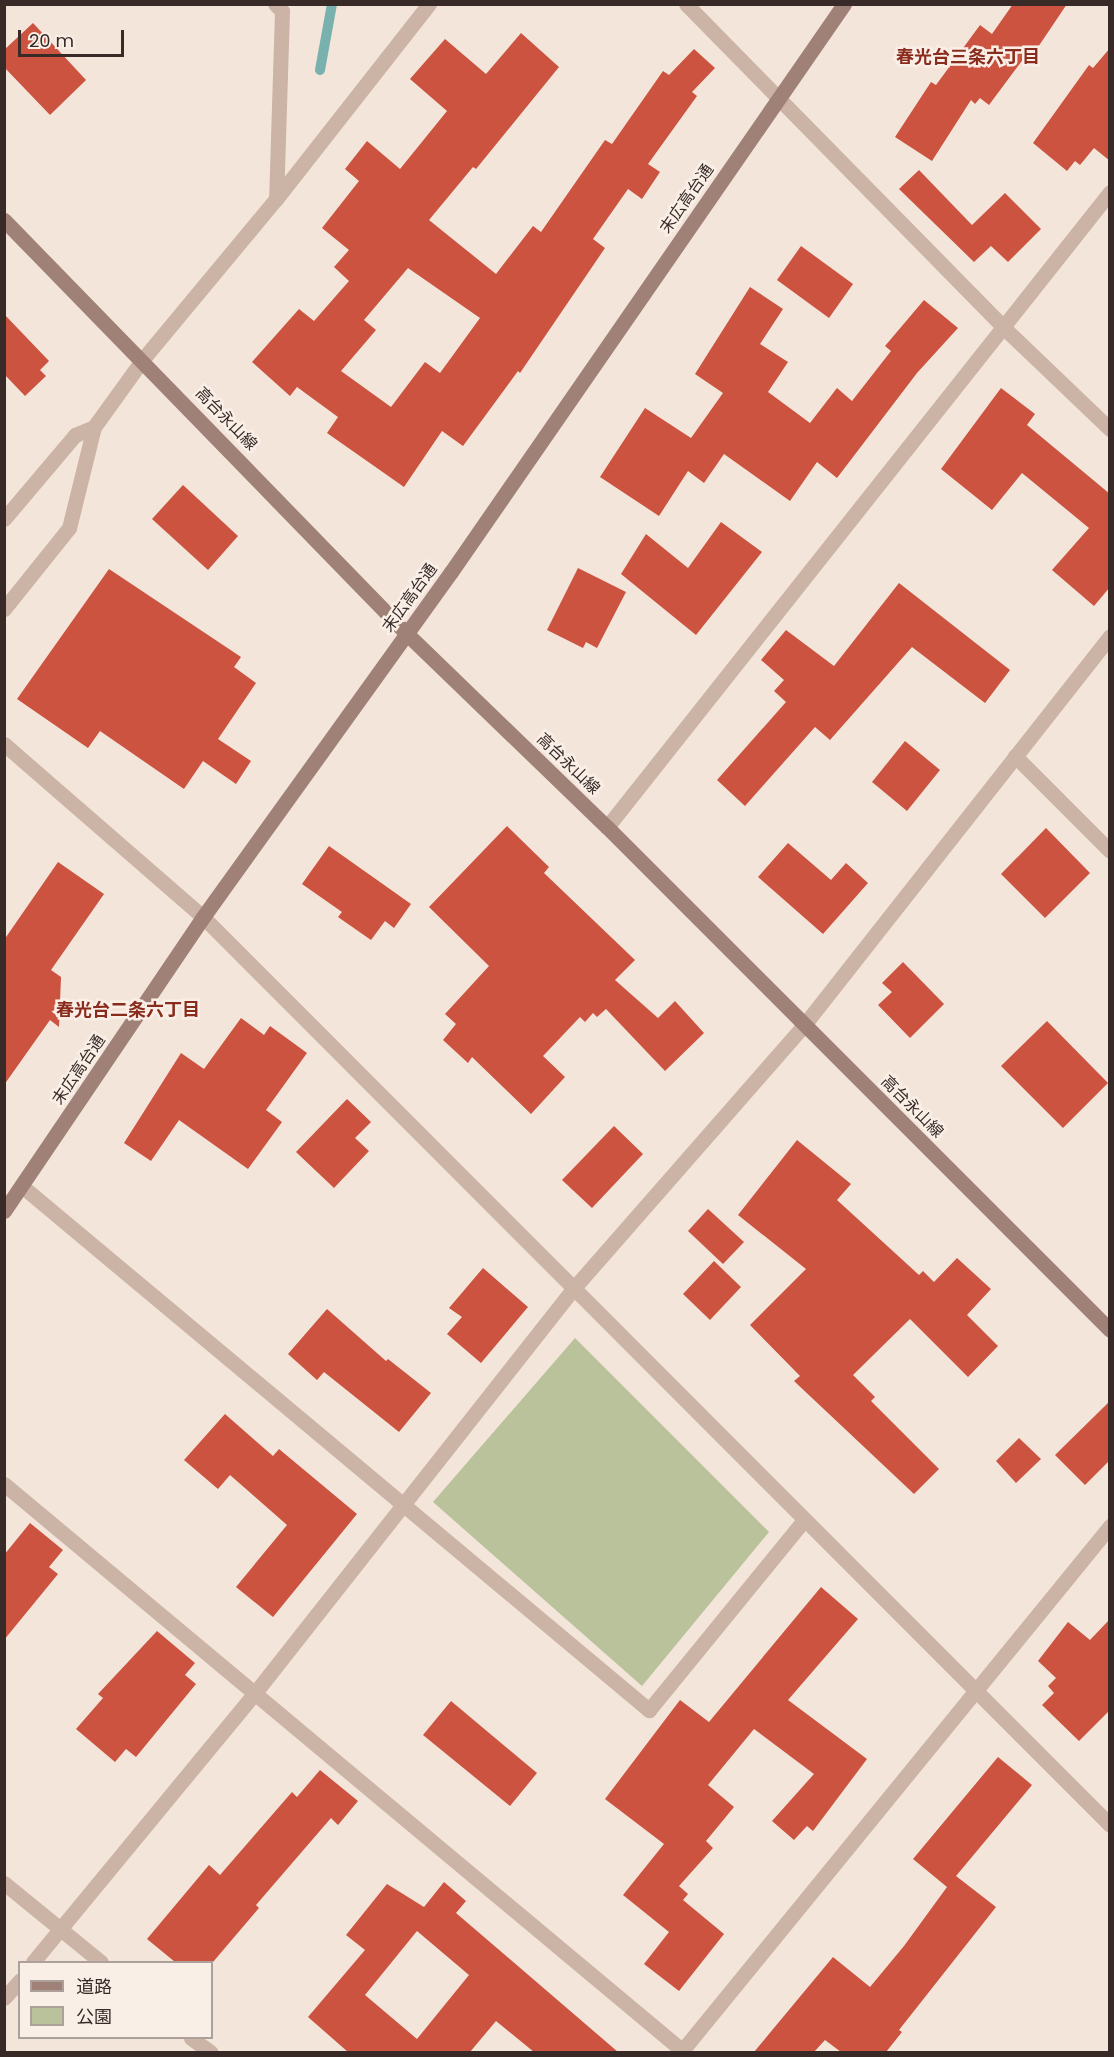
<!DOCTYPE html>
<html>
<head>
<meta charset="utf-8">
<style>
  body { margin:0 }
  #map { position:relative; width:1114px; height:2057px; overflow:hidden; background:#f3e5da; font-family:Poppins,"Noto Sans JP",sans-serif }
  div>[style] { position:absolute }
  .green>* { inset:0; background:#b9c29a }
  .stream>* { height:10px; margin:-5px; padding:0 5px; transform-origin:5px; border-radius:5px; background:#78b1ad }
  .building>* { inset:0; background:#cb5340 }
  .street>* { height:15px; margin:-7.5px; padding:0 7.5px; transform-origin:7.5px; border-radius:7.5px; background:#cbb3a6 }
  .secondary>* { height:15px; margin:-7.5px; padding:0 7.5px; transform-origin:7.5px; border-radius:7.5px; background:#9f8177 }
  span { translate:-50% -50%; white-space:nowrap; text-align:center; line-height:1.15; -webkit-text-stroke:5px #faefe7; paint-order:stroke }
  .street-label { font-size:16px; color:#372a27 }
  .neighbourhood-label { font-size:18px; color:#892b1d; font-weight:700 }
  .frame { position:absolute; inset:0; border:6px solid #372a27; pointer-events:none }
  .legend { position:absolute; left:18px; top:1961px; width:195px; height:78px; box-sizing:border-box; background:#faefe7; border:2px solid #aca09a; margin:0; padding:8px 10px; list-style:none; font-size:18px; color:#372a27 }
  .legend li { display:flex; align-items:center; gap:12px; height:30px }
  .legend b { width:30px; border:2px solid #aca09a }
  .scale { position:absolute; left:18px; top:30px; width:106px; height:27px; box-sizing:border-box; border:3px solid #372a27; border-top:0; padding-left:8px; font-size:18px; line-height:21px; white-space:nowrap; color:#372a27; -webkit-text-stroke:4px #faefe7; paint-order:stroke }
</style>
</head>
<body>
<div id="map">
  <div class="green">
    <i style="clip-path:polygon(575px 1338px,769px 1532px,642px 1686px,433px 1502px)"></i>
  </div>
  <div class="stream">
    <i style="left:320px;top:70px;width:67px;rotate:-79.7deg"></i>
  </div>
  <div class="building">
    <i style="clip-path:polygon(1013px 4px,1067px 4px,1034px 53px,1030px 50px,989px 105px,980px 98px,975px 104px,971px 100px,932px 161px,895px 137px,931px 82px,936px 85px,980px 25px,992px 34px)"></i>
    <i style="clip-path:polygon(33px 23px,86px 80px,50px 115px,4px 67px,4px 50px)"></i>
    <i style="clip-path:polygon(evenodd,521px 33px,559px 67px,476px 169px,473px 167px,429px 220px,496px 274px,533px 226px,541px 232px,605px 140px,612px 144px,663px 71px,669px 75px,694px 49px,715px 68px,692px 92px,697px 96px,648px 164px,660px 172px,642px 199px,628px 189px,593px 239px,605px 248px,520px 373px,518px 371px,463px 446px,442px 431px,404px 487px,327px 433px,338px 417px,297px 387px,290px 396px,252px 362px,299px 309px,314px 321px,349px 281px,334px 267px,349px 250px,322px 228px,359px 181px,345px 169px,367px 141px,400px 169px,447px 111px,410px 79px,445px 39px,486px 74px,521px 33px,408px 268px,480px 318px,440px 373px,425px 362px,391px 407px,341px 371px,376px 330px,364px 320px,408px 268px)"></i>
    <i style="clip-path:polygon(1110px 48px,1110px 161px,1094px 148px,1080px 165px,1075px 161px,1067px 171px,1033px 143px,1089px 65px,1093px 68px)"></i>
    <i style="clip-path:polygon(919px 170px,972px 225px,1005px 193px,1041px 229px,1008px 262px,991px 246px,974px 262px,899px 189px)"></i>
    <i style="clip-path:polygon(801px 246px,853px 284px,829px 318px,777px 280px)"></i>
    <i style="clip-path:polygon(750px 287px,783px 309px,760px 344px,788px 362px,768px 392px,810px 423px,837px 388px,852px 401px,891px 351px,885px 346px,924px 300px,958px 328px,917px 373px,837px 478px,817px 462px,790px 501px,724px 454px,704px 483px,688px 471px,659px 516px,600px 477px,645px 408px,691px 438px,723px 393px,695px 374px)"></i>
    <i style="clip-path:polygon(4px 314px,49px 361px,40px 370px,46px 376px,25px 396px,4px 374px)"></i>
    <i style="clip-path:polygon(1001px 388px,1035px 414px,1027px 425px,1110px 494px,1110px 587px,1094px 606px,1052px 570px,1089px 528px,1022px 473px,992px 510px,941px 469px)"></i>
    <i style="clip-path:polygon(183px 485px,238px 536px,208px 570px,152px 519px)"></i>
    <i style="clip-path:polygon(721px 522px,762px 552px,696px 635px,621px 574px,646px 534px,688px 568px)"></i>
    <i style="clip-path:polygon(578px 568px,626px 592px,597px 648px,586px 642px,583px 648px,547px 630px)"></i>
    <i style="clip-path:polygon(109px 569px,241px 657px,234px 667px,256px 683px,218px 739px,251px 761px,236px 784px,203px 761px,184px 789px,100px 731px,88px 748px,17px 699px)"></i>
    <i style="clip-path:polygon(899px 583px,1010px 670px,985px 703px,912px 647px,830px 740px,815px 727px,745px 806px,717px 780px,786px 702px,774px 691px,784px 680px,761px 660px,786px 630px,834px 666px)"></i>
    <i style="clip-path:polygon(905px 741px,940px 770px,907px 811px,872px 782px)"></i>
    <i style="clip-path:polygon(507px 826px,549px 867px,544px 873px,635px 960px,615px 980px,658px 1018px,675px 1001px,704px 1033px,665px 1071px,606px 1009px,597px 1017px,593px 1013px,585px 1022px,580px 1017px,543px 1056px,565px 1077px,531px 1114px,472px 1057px,468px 1063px,443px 1040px,456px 1024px,445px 1014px,489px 966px,429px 907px)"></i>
    <i style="clip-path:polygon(1046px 828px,1090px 873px,1045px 918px,1001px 874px)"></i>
    <i style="clip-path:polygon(788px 843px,831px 880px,846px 863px,868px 883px,823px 934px,758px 877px)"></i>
    <i style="clip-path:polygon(329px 846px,411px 904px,394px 928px,385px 921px,371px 940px,338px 917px,342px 912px,302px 884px)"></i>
    <i style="clip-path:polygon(58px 862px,104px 894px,51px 970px,61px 977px,59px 1027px,50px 1020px,4px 1085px,4px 940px)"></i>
    <i style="clip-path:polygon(903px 962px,944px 1004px,910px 1038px,878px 1005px,892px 992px,882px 983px)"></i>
    <i style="clip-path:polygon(241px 1018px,264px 1035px,270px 1026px,307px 1053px,266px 1110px,282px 1122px,248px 1169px,179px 1120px,151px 1161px,124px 1143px,181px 1053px,204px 1069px)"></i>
    <i style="clip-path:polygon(1047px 1021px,1108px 1083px,1063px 1128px,1001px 1066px)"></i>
    <i style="clip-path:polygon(347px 1099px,371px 1122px,355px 1138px,369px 1151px,334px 1188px,296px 1152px)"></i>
    <i style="clip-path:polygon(614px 1126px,643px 1154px,592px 1208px,562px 1180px)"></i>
    <i style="clip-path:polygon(797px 1140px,851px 1184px,837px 1200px,919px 1275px,923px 1271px,934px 1282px,957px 1258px,991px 1289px,967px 1315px,998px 1346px,968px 1377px,910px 1319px,853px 1375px,875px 1397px,871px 1401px,939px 1469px,914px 1494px,794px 1381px,800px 1376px,750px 1325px,806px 1269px,738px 1215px)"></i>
    <i style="clip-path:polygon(708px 1209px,744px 1242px,723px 1264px,688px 1231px)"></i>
    <i style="clip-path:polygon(714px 1261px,741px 1287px,710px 1320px,683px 1294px)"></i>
    <i style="clip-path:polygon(483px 1268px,528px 1307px,481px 1363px,447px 1334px,462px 1317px,449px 1308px)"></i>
    <i style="clip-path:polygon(327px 1309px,386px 1361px,388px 1359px,431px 1393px,399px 1432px,324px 1372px,317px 1380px,288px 1354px)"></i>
    <i style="clip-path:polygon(1110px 1401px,1110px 1460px,1085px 1485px,1055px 1455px)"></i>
    <i style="clip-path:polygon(225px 1414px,273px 1456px,279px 1449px,357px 1514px,273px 1617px,236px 1587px,287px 1525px,230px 1475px,218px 1489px,184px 1460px)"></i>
    <i style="clip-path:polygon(1019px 1438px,1041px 1459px,1016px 1483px,996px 1461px)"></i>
    <i style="clip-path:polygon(30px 1523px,63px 1550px,49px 1567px,58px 1574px,4px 1640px,4px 1555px)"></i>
    <i style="clip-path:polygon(821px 1587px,858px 1619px,788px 1700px,867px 1759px,813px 1831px,807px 1826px,794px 1840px,772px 1821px,814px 1774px,754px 1729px,708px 1785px,734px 1807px,706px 1841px,713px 1848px,679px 1886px,688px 1894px,683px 1900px,724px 1934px,679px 1991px,644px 1964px,669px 1932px,623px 1895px,664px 1844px,605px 1799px,680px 1700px,709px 1722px)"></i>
    <i style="clip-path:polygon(1110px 1619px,1109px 1711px,1079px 1741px,1042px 1705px,1054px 1693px,1048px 1686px,1056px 1678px,1038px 1661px,1068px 1622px,1090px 1640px)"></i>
    <i style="clip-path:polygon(157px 1631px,195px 1663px,185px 1675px,196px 1684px,136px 1757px,126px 1749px,115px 1762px,76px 1729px,103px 1698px,98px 1694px)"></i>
    <i style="clip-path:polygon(451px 1701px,537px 1773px,510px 1806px,423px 1735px)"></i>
    <i style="clip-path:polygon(998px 1757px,1032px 1785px,956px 1876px,996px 1907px,899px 2030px,902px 2032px,886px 2052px,841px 2052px,825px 2040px,814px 2052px,754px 2052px,833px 1957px,870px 1987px,904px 1946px,947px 1887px,913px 1859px)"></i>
    <i style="clip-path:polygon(320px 1770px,358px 1801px,338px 1825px,331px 1818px,256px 1905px,259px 1908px,213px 1962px,175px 1962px,147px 1939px,209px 1865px,220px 1875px,292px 1792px,297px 1797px)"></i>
    <i style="clip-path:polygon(evenodd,444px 1882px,466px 1901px,456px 1913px,618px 2052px,534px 2052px,496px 2021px,470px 2052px,348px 2052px,308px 2017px,365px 1950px,346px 1935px,387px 1884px,424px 1907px,444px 1882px,417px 1931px,469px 1975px,417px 2039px,365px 1995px,417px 1931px)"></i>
  </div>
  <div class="street">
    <i style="left:275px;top:4px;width:10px;rotate:45deg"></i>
    <i style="left:282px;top:11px;width:188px;rotate:91.8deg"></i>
    <i style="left:686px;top:4px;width:450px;rotate:45.5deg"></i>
    <i style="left:1001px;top:325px;width:151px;rotate:43.7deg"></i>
    <i style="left:4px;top:519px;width:110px;rotate:-49.8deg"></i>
    <i style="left:75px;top:435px;width:21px;rotate:-23deg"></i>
    <i style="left:4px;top:609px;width:104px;rotate:-51.3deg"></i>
    <i style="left:69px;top:528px;width:104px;rotate:-76.1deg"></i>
    <i style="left:94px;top:427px;width:84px;rotate:-54.2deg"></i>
    <i style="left:143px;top:359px;width:208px;rotate:-50.3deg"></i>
    <i style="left:276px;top:199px;width:248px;rotate:-51.9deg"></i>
    <i style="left:4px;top:744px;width:264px;rotate:41deg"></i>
    <i style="left:203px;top:917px;width:1283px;rotate:45.03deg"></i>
    <i style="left:1015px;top:756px;width:134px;rotate:45deg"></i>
    <i style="left:607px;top:827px;width:810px;rotate:-51.62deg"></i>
    <i style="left:23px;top:1187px;width:816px;rotate:39.88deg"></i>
    <i style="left:649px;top:1710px;width:245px;rotate:-50.8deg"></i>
    <i style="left:4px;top:1484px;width:886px;rotate:39.87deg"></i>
    <i style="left:4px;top:1883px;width:125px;rotate:39.2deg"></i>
    <i style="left:33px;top:1962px;width:347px;rotate:-50.5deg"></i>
    <i style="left:254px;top:1694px;width:516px;rotate:-51.77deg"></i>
    <i style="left:573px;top:1289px;width:351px;rotate:-48.8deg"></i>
    <i style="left:804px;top:1025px;width:495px;rotate:-51.8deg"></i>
    <i style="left:4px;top:1998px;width:24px;rotate:-48deg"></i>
    <i style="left:191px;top:2038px;width:24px;rotate:36deg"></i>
    <i style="left:681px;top:2052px;width:679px;rotate:-50.8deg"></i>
  </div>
  <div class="secondary">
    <i style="left:4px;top:220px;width:576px;rotate:45.77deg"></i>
    <i style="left:406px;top:633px;width:279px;rotate:44deg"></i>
    <i style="left:607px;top:827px;width:711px;rotate:45deg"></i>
    <i style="left:4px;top:1211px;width:355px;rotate:-55.9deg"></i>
    <i style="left:203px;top:917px;width:425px;rotate:-54.3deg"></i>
    <i style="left:451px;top:572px;width:691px;rotate:-55.32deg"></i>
  </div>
  <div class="street-label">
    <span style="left:687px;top:199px;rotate:-55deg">末広高台通</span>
    <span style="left:226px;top:419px;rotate:46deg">高台永山線</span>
    <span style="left:410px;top:598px;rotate:-54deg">末広高台通</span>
    <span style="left:568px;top:764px;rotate:44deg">高台永山線</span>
    <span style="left:79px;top:1070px;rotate:-56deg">末広高台通</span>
    <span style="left:912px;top:1107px;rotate:45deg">高台永山線</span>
  </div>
  <div class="neighbourhood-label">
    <span style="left:968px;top:57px">春光台三条六丁目</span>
    <span style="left:128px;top:1010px">春光台二条六丁目</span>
  </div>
  <div class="frame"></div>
  <ul class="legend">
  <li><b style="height:8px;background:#9f8177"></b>道路</li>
  <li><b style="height:16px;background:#b9c29a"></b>公園</li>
  </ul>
  <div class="scale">20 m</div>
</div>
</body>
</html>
